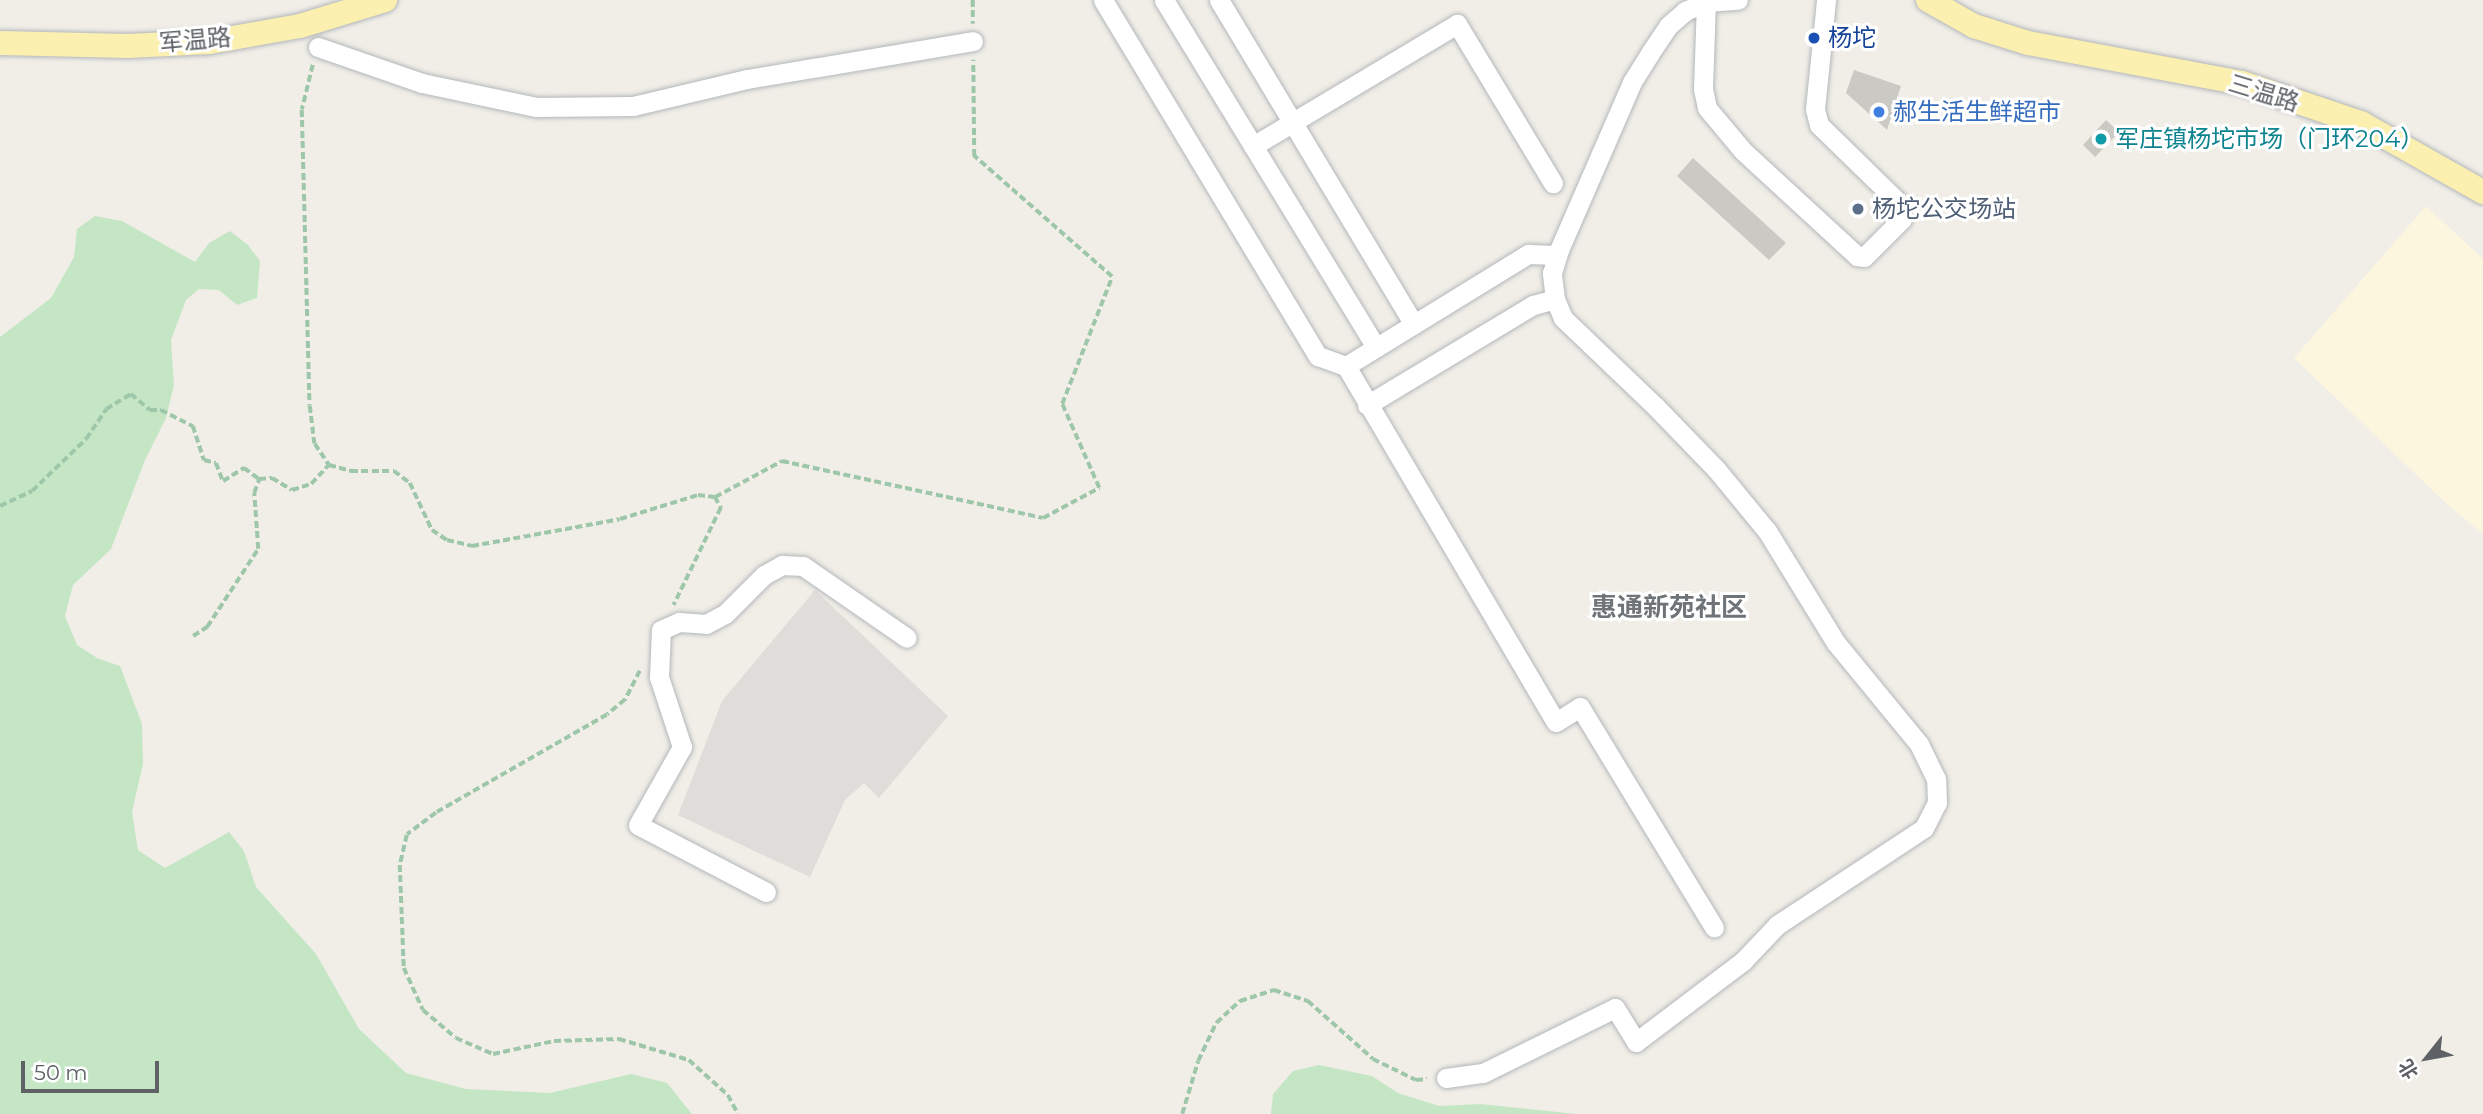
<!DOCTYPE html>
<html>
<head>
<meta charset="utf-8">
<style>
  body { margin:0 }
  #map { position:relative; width:2483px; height:1114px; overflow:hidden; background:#f0eee7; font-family:Montserrat,"Noto Sans SC",sans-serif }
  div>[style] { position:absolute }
  .commercial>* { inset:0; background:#fcf6df }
  .industrial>* { inset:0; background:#dfddd9 }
  .green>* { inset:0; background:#c5e6c5 }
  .building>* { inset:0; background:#cbc9c4 }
  .path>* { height:3.5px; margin-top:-1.75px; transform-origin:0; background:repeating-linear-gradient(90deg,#9ec7aa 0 7px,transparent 0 10.5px) }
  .roads { filter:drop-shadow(0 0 2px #b4b7bb) drop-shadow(0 0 2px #b4b7bb) }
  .minor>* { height:19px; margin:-9.5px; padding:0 9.5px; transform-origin:9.5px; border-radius:9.5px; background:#fff }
  .major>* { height:24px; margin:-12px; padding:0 12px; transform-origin:12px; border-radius:12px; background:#fbf0b0 }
  .dots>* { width:19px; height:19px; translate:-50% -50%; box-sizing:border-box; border:4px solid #fff; border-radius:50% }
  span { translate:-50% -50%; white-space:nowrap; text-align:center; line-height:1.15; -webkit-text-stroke:6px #fff; paint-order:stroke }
  .transit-label { font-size:24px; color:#164399 }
  .left { translate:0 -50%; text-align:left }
  .street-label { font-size:24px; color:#5e6266 }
  .shop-label { font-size:24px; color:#366cbe }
  .culture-label { font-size:24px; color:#0d838f }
  .service-label { font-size:24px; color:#4e5e75 }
  .neighbourhood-label { font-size:26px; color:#6f7478; font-weight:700 }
  .north { position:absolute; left:2392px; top:1023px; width:70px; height:70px; -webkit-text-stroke:5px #fff; paint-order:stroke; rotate:239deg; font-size:19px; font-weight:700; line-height:28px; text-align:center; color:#5e6266 }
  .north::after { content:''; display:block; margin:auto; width:24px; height:32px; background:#5e6266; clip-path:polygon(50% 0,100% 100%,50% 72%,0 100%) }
  .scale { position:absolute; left:21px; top:1061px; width:138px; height:32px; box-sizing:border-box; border:4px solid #5e6266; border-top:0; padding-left:9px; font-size:21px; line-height:24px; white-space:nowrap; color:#5e6266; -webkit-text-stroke:5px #fff; paint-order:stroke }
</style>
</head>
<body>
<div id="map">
  <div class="commercial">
    <i style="clip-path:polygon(2426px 206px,2483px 259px,2483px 534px,2448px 505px,2294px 358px)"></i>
  </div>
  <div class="industrial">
    <i style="clip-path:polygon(815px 590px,948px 716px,879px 798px,864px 783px,845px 800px,810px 877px,678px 815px,722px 701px)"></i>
  </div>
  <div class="green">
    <i style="clip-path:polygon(95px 216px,122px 221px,195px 262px,209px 243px,230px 231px,248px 245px,260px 261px,257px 298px,237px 305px,219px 290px,199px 289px,186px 300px,171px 340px,174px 385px,166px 418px,145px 460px,111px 549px,73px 585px,65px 616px,77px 645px,97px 658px,120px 666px,142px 724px,143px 764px,132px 812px,138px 850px,165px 868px,229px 832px,244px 851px,256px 887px,316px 954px,359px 1029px,406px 1073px,466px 1089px,550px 1093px,631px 1074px,667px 1083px,692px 1114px,0 1114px,0 337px,51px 298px,74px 257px,77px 229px)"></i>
    <i style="clip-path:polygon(1319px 1065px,1372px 1076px,1398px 1093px,1439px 1106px,1480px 1104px,1577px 1114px,1271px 1114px,1273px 1094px,1293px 1071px)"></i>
  </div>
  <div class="building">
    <i style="clip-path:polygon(1854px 70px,1901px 86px,1887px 130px,1846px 93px)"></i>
    <i style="clip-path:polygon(2106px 120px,2119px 132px,2095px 157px,2083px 145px)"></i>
    <i style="clip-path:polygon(1693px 158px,1786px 243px,1769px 260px,1677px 176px)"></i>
  </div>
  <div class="path">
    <i style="left:973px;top:0;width:24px;rotate:90deg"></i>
    <i style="left:313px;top:65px;width:46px;rotate:103.7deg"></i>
    <i style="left:302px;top:110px;width:296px;rotate:88.5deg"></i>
    <i style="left:310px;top:406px;width:38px;rotate:83deg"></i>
    <i style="left:315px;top:444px;width:25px;rotate:56deg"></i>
    <i style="left:329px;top:465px;width:23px;rotate:15deg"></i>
    <i style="left:351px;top:471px;width:43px"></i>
    <i style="left:394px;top:471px;width:20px;rotate:37deg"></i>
    <i style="left:410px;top:483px;width:52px;rotate:64.9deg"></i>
    <i style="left:432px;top:530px;width:18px;rotate:34deg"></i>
    <i style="left:447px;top:540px;width:26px;rotate:13deg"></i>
    <i style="left:472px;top:546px;width:150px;rotate:-10.3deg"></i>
    <i style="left:620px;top:519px;width:82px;rotate:-17.1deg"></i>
    <i style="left:698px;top:495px;width:17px;rotate:7deg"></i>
    <i style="left:715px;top:497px;width:13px;rotate:61deg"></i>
    <i style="left:721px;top:508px;width:108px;rotate:115.9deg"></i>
    <i style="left:715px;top:497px;width:76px;rotate:-28.2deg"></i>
    <i style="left:782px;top:461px;width:267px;rotate:12.3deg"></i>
    <i style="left:1043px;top:518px;width:64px;rotate:-28.2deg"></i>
    <i style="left:1099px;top:488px;width:92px;rotate:-113.8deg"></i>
    <i style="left:1062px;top:404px;width:136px;rotate:-68.5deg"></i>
    <i style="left:1112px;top:277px;width:184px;rotate:-138.8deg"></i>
    <i style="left:974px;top:156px;width:96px;rotate:-90.6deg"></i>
    <i style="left:0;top:506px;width:35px;rotate:-25deg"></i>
    <i style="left:32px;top:491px;width:75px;rotate:-43.9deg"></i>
    <i style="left:86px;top:439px;width:36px;rotate:-56deg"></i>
    <i style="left:106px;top:409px;width:29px;rotate:-31deg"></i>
    <i style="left:131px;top:394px;width:25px;rotate:40deg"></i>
    <i style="left:150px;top:410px;width:11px"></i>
    <i style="left:161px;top:410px;width:36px;rotate:27deg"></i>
    <i style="left:193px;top:426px;width:36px;rotate:72deg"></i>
    <i style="left:204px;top:460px;width:12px;rotate:14deg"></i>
    <i style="left:216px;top:463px;width:19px;rotate:69deg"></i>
    <i style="left:223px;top:481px;width:25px;rotate:-32deg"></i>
    <i style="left:244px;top:468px;width:19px;rotate:36deg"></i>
    <i style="left:193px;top:636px;width:17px;rotate:-33deg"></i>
    <i style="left:207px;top:627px;width:93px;rotate:-56.8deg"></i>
    <i style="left:258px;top:549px;width:56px;rotate:-94.1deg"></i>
    <i style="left:254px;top:493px;width:15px;rotate:-70deg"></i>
    <i style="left:259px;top:479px;width:13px;rotate:-4deg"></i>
    <i style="left:272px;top:478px;width:23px;rotate:31deg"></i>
    <i style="left:292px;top:490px;width:20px;rotate:-18deg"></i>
    <i style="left:311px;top:484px;width:26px;rotate:-47deg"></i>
    <i style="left:640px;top:671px;width:33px;rotate:117deg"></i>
    <i style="left:625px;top:700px;width:23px;rotate:140deg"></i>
    <i style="left:607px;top:715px;width:197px;rotate:150.2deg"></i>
    <i style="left:436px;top:813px;width:36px;rotate:143deg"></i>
    <i style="left:407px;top:835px;width:31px;rotate:103deg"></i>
    <i style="left:400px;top:865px;width:103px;rotate:87.8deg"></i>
    <i style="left:404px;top:968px;width:46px;rotate:65.7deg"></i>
    <i style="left:423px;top:1010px;width:43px;rotate:40.3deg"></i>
    <i style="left:456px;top:1038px;width:40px;rotate:23.4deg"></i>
    <i style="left:493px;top:1054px;width:62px;rotate:-12deg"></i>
    <i style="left:554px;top:1041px;width:65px;rotate:-1.8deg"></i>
    <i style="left:619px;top:1039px;width:73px;rotate:16.7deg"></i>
    <i style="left:689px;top:1060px;width:52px;rotate:41.9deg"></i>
    <i style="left:728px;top:1095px;width:21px;rotate:62deg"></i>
    <i style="left:1182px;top:1114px;width:55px;rotate:-73.2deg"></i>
    <i style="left:1198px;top:1061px;width:42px;rotate:-64.7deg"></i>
    <i style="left:1216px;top:1023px;width:33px;rotate:-43deg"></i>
    <i style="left:1240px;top:1001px;width:36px;rotate:-18deg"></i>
    <i style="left:1274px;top:990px;width:36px;rotate:18deg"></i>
    <i style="left:1308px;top:1001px;width:87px;rotate:41.7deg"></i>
    <i style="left:1373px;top:1059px;width:48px;rotate:26deg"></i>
    <i style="left:1416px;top:1080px;width:11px;rotate:-5deg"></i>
  </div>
  <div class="roads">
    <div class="minor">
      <i style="left:1103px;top:0;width:416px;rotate:58.9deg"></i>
      <i style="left:1318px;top:356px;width:30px;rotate:20deg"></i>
      <i style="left:1346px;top:366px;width:413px;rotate:59.5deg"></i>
      <i style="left:1556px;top:722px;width:28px;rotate:-32deg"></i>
      <i style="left:1580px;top:707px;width:258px;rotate:58.7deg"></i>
      <i style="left:1164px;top:0;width:407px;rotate:58.6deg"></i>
      <i style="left:1219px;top:0;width:378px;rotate:59deg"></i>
      <i style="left:1706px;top:2px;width:87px;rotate:92deg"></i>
      <i style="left:1703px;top:89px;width:19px;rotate:78deg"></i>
      <i style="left:1707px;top:108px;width:56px;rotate:50.1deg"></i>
      <i style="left:1743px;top:151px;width:155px;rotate:42.6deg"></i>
      <i style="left:1857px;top:256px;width:7px;rotate:8deg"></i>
      <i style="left:1864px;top:257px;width:54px;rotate:-45deg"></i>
      <i style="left:1902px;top:219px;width:10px;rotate:-96deg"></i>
      <i style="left:1901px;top:209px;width:9px;rotate:-117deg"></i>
      <i style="left:1897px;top:201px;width:109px;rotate:-135.7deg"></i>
      <i style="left:1819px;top:125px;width:16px;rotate:-104deg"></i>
      <i style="left:1815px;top:109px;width:110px;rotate:-84.2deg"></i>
      <i style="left:318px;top:47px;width:110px;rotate:19.1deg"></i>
      <i style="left:422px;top:83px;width:116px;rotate:11.9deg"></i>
      <i style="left:536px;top:107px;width:97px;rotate:-0.6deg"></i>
      <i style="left:633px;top:106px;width:117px;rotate:-13.3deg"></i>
      <i style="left:747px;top:79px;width:229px;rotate:-9.5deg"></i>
      <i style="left:1253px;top:146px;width:238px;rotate:-30.9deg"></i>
      <i style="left:1457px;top:24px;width:186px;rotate:58.9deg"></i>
      <i style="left:1346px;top:366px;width:214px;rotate:-31.6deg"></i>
      <i style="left:1528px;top:254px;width:29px;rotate:2deg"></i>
      <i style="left:1367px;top:405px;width:194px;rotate:-31.1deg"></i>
      <i style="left:1533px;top:305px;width:23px;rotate:-15deg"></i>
      <i style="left:766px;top:892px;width:144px;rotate:-152.4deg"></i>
      <i style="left:638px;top:825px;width:90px;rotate:-60.6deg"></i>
      <i style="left:682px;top:747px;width:74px;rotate:-108.2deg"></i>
      <i style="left:659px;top:677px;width:47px;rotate:-87.6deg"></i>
      <i style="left:661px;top:630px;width:20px;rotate:-24deg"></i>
      <i style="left:679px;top:622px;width:27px;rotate:4deg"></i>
      <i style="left:706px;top:624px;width:21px;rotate:-28deg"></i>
      <i style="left:725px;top:614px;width:55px;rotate:-45deg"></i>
      <i style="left:764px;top:575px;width:21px;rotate:-29deg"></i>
      <i style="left:782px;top:565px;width:21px;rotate:3deg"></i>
      <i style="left:803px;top:566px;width:126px;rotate:34.7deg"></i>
      <i style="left:1446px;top:1078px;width:37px;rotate:-8deg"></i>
      <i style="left:1483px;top:1073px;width:147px;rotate:-26.2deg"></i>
      <i style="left:1615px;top:1008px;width:40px;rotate:58deg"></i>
      <i style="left:1636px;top:1042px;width:134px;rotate:-37.1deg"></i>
      <i style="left:1743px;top:961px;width:50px;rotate:-46.6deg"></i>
      <i style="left:1777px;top:925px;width:176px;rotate:-33.4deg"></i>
      <i style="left:1924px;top:828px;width:28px;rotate:-63deg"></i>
      <i style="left:1937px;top:803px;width:24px;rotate:-92deg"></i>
      <i style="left:1936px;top:779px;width:39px;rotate:-116deg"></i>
      <i style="left:1919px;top:744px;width:131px;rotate:-129.4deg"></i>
      <i style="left:1836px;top:643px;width:132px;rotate:-121.6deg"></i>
      <i style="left:1767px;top:531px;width:80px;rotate:-129.4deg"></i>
      <i style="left:1716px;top:469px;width:86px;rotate:-134.1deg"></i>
      <i style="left:1656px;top:407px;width:129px;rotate:-136.3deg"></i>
      <i style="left:1563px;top:318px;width:21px;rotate:-113deg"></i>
      <i style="left:1555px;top:299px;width:26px;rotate:-97deg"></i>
      <i style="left:1552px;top:273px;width:24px;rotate:-73deg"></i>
      <i style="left:1559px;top:250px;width:183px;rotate:-66.5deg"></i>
      <i style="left:1632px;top:82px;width:34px;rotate:-58deg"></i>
      <i style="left:1650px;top:53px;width:32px;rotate:-56deg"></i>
      <i style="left:1668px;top:26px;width:23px;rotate:-41deg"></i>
      <i style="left:1685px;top:11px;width:23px;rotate:-23deg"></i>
      <i style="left:1706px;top:2px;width:32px;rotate:-4deg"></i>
    </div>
    <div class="major">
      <i style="left:1928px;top:0;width:53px;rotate:29.5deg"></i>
      <i style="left:1974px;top:26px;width:57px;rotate:17.5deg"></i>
      <i style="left:2028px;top:43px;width:218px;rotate:10.6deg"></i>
      <i style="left:2242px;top:83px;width:126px;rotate:18.6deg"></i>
      <i style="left:2361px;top:123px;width:140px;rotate:29.5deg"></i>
      <i style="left:0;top:43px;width:128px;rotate:1.3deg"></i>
      <i style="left:128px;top:46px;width:82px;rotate:-2.8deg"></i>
      <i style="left:210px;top:42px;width:91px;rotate:-10.1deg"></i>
      <i style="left:300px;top:26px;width:89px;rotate:-17deg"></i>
    </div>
  </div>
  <div class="dots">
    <i style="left:1814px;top:38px;background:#1a4fb4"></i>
    <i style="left:1879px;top:112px;background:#3f7fe0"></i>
    <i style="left:2101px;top:139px;background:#0f9aa8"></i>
    <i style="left:1858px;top:209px;background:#5c6f8a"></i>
  </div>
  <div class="transit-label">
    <span class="left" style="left:1828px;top:38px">杨坨</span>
  </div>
  <div class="street-label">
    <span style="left:195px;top:40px;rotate:-5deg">军温路</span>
    <span style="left:2264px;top:93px;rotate:17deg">三温路</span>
  </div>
  <div class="shop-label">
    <span class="left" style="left:1893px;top:112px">郝生活生鲜超市</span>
  </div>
  <div class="culture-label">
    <span class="left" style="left:2115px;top:139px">军庄镇杨坨市场（门环204）</span>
  </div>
  <div class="service-label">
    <span class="left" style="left:1872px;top:209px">杨坨公交场站</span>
  </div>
  <div class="neighbourhood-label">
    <span style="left:1669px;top:608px">惠通新苑社区</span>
  </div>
  <div class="north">北</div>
  <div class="scale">50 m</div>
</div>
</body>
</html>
